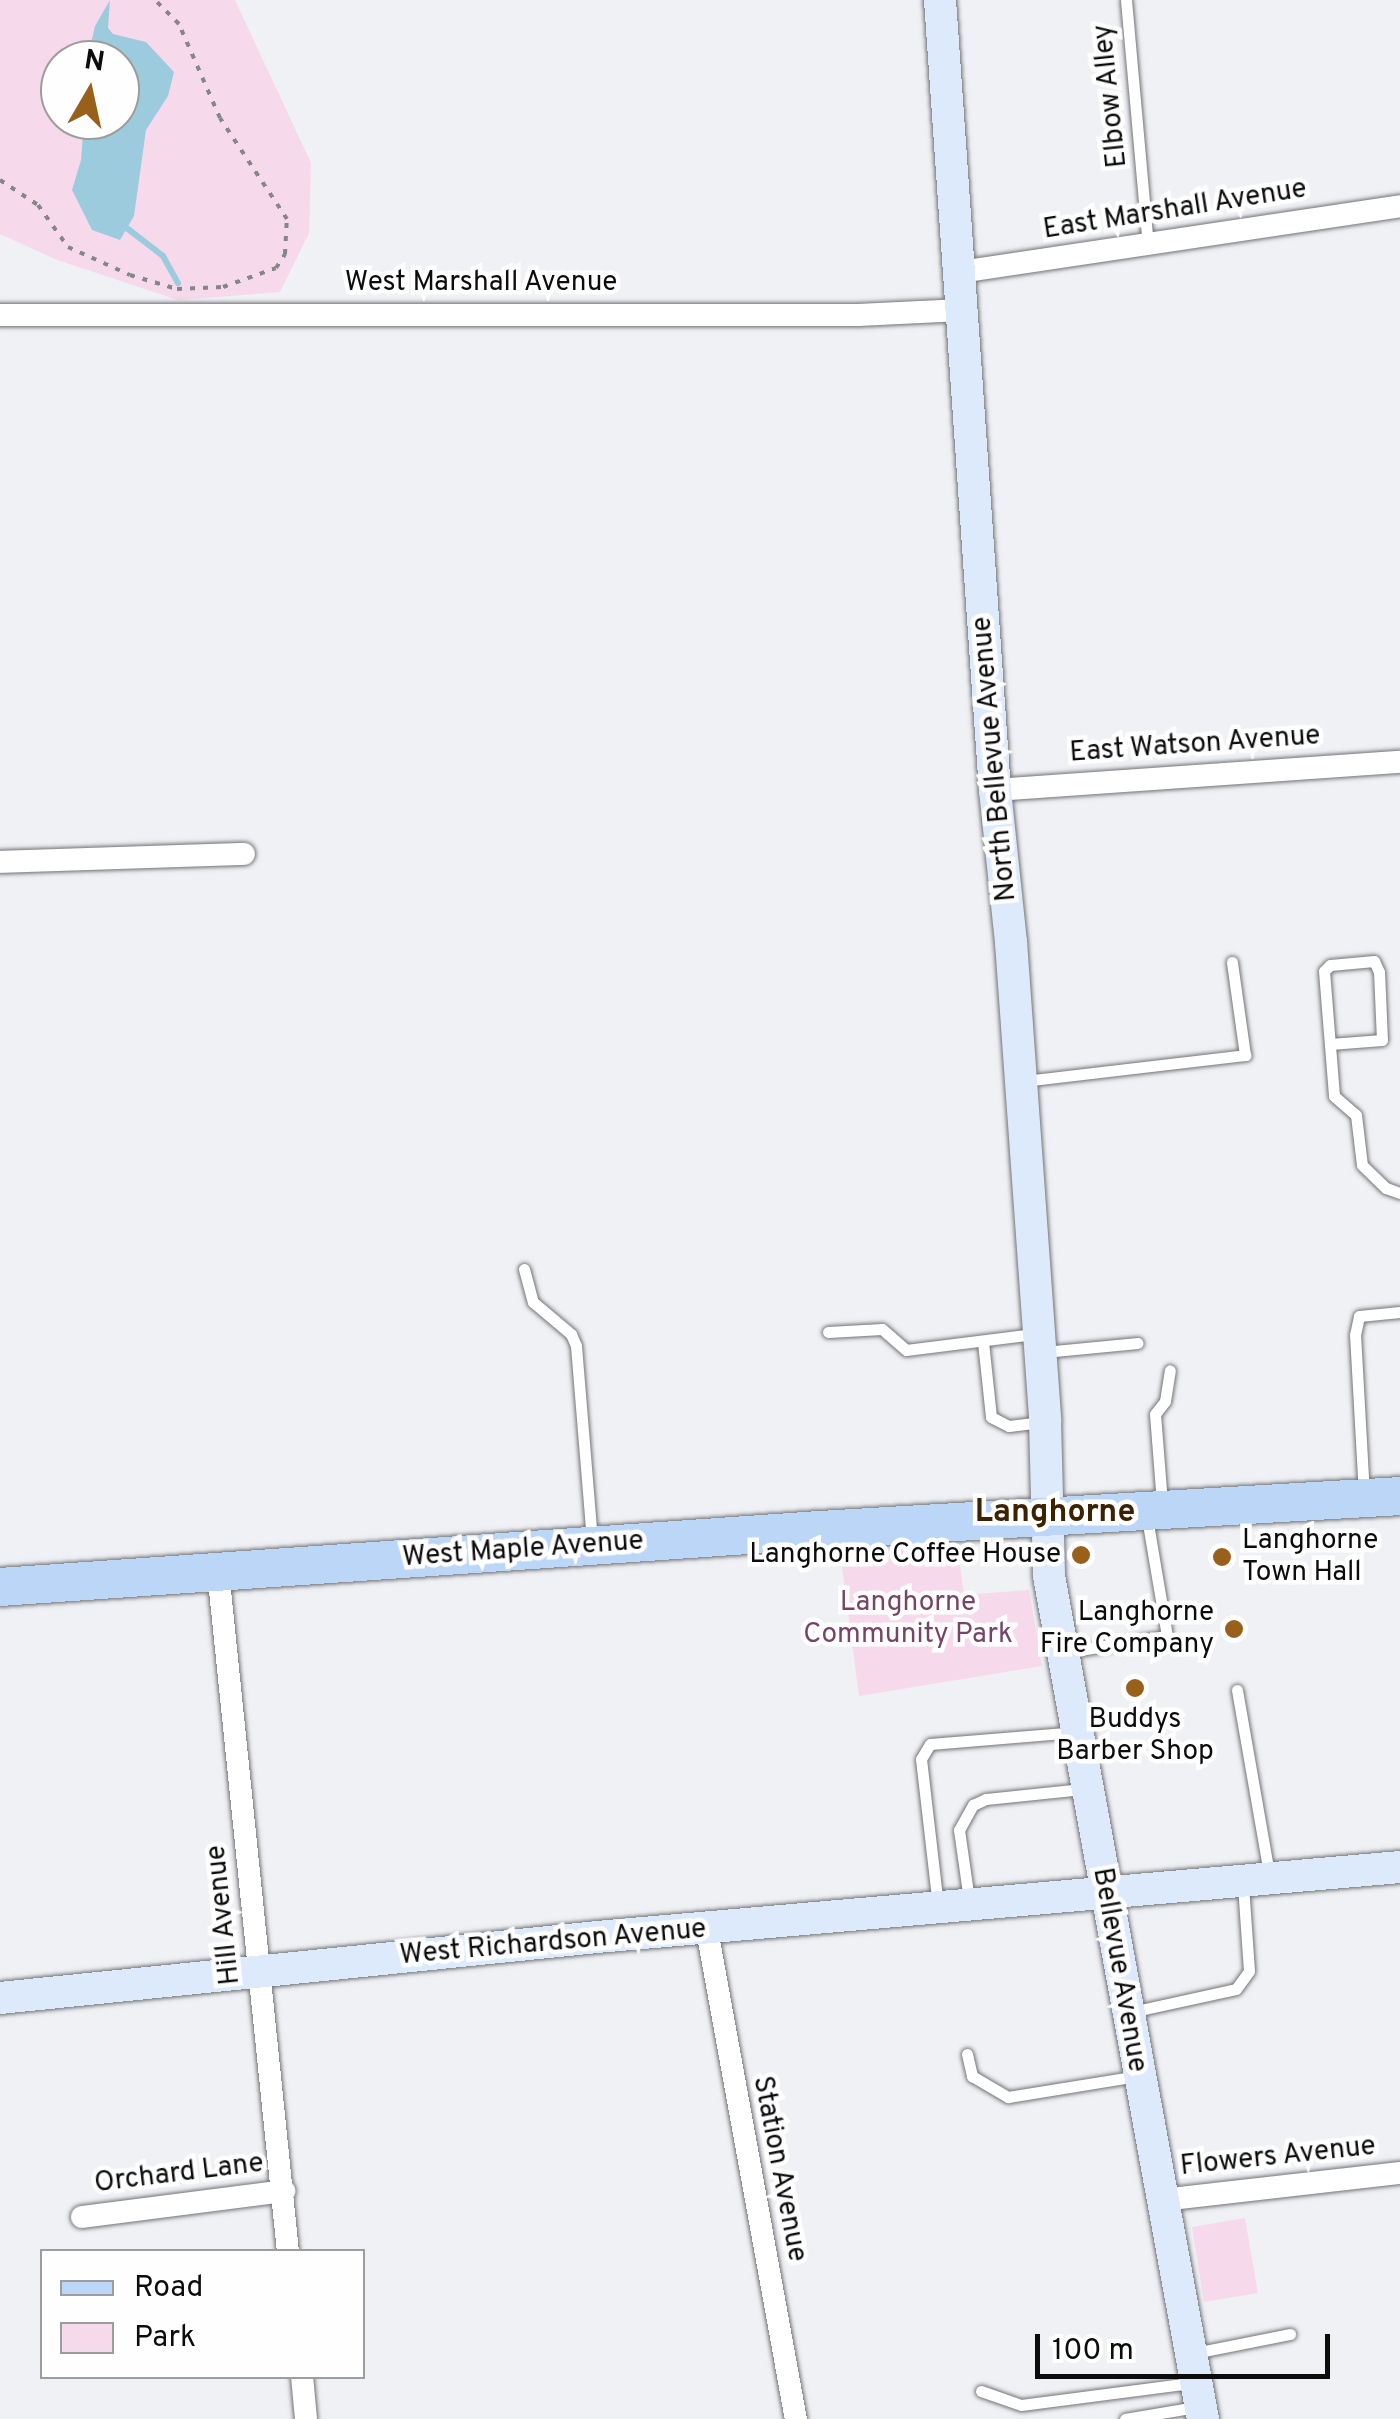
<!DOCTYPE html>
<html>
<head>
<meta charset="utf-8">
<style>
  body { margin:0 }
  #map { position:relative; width:1400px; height:2419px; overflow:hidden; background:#f0f1f4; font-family:Overpass,sans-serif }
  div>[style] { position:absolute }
  .green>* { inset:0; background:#f7d9ec }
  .water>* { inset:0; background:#9dcbde }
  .stream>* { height:6px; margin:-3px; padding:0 3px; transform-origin:3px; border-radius:3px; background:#9dcbde }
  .path>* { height:4px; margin-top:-2px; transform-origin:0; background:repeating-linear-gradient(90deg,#858688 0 5px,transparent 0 13px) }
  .roads { filter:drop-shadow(0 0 2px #737477) drop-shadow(0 0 2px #737477) }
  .lane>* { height:11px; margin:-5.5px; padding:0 5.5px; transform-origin:5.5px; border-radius:5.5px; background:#fff }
  .street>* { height:22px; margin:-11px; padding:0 11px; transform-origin:11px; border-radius:11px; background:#fff }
  .secondary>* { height:32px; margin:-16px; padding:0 16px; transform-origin:16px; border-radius:16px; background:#ddeafb }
  .primary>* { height:38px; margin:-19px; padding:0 19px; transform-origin:19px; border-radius:19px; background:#bbd6f7 }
  .dots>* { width:28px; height:28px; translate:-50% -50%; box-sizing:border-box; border:5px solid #fefeff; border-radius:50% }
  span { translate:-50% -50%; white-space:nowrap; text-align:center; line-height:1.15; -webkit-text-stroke:9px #fefeff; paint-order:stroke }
  .street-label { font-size:28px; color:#0c0c0d }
  .poi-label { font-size:28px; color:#0c0c0d }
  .left { translate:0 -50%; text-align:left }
  .right { translate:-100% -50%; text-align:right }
  .park-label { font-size:28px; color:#774467 }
  .quarter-label { font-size:32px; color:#3d2202; font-weight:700 }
  .legend { position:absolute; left:40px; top:2249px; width:325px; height:130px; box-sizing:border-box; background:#fefeff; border:2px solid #9d9d9e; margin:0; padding:12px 18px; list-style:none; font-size:30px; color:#0c0c0d }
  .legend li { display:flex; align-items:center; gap:20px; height:50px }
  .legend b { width:50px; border:2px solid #9d9d9e }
  .north { position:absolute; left:40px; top:40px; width:100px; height:100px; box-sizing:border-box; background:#fefeff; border:2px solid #9d9d9e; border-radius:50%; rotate:9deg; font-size:28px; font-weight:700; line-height:40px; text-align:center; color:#0c0c0d }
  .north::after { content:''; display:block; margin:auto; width:35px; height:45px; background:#99601c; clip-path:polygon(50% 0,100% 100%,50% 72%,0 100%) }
  .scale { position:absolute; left:1035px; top:2334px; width:295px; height:45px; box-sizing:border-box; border:5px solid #0c0c0d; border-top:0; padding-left:12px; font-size:30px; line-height:35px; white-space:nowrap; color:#0c0c0d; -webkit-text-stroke:8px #fefeff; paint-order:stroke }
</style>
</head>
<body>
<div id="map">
  <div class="green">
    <i style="clip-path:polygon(evenodd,0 0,235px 0,311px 163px,309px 233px,280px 292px,178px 300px,57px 260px,0 234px,0 0,60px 60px,120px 60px,120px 120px,60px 120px,60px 60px)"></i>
    <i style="clip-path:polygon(957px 1543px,964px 1595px,1029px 1590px,1042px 1666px,859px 1696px,840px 1552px)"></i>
    <i style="clip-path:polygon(1245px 2218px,1258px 2293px,1204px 2302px,1192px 2227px)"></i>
  </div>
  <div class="water">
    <i style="clip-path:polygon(110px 0,108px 28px,113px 34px,146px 42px,174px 72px,168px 96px,146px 130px,134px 216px,120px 240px,92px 230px,72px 190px,81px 160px,84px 120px,120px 120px,120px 60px,87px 60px,95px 26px)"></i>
  </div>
  <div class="stream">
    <i style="left:128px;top:229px;width:44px;rotate:37.6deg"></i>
    <i style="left:163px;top:256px;width:31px;rotate:61deg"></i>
  </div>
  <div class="path">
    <i style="left:0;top:180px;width:45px;rotate:33.3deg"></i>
    <i style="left:38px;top:205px;width:52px;rotate:54.5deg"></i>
    <i style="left:68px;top:247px;width:68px;rotate:24.3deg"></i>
    <i style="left:130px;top:275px;width:49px;rotate:16.6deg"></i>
    <i style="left:177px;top:289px;width:46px;rotate:-2.5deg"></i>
    <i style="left:223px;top:287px;width:56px;rotate:-19.7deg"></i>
    <i style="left:276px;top:268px;width:17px;rotate:-57deg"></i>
    <i style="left:285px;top:254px;width:35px;rotate:-87deg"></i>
    <i style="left:287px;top:219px;width:121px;rotate:-123.6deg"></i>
    <i style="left:220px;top:118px;width:103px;rotate:-113.6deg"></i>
    <i style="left:179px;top:24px;width:34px;rotate:-135deg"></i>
  </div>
  <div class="roads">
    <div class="lane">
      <i style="left:1126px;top:0;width:247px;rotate:84.9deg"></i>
      <i style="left:1330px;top:1044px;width:52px;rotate:-4.4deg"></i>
      <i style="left:1382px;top:1040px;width:68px;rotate:-92.5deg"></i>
      <i style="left:1379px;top:972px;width:12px;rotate:-114deg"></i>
      <i style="left:1374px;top:961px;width:44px;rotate:174.8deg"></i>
      <i style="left:1330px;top:965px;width:8px;rotate:135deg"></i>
      <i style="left:1324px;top:971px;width:125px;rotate:85.4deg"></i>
      <i style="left:1334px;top:1096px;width:29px;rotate:41deg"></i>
      <i style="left:1356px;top:1115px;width:50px;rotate:83.2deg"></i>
      <i style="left:1362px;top:1165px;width:33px;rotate:44deg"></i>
      <i style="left:1386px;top:1188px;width:15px;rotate:20deg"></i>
      <i style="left:1024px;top:1081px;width:223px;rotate:-6.7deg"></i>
      <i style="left:1245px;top:1055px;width:94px;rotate:-98deg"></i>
      <i style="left:524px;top:1269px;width:34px;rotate:75deg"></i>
      <i style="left:533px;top:1302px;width:50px;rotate:40.1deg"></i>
      <i style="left:571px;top:1334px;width:13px;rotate:67deg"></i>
      <i style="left:576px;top:1346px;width:196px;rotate:85.3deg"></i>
      <i style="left:828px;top:1332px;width:54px;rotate:-3.2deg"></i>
      <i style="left:882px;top:1329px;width:32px;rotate:41deg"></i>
      <i style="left:906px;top:1350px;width:129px;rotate:-7.1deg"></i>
      <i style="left:983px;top:1342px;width:75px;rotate:83.9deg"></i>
      <i style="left:991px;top:1417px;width:20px;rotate:27deg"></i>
      <i style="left:1009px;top:1426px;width:35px;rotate:-7deg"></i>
      <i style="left:1044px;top:1352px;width:94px;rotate:-5.5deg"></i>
      <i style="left:1364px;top:1495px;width:160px;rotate:-93.2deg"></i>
      <i style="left:1355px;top:1335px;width:19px;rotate:-78deg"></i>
      <i style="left:1359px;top:1316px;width:41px;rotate:-5.6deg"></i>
      <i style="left:1162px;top:1503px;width:89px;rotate:-94.5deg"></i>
      <i style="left:1155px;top:1414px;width:16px;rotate:-52deg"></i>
      <i style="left:1165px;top:1401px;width:31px;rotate:-81deg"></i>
      <i style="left:1067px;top:1652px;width:101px;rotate:-9.1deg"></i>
      <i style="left:1167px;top:1636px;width:120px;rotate:-99.6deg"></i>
      <i style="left:1237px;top:1690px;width:187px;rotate:80.1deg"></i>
      <i style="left:969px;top:1900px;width:71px;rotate:-98.1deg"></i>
      <i style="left:959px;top:1830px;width:29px;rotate:-61deg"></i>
      <i style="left:973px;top:1805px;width:14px;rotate:-25deg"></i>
      <i style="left:986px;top:1799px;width:97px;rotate:-5.9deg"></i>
      <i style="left:938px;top:1906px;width:148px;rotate:-96.6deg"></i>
      <i style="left:921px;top:1759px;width:17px;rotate:-59deg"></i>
      <i style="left:930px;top:1744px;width:145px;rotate:-4.7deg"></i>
      <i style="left:1131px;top:2012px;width:107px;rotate:-12.4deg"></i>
      <i style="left:1236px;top:1989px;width:22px;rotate:-54deg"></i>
      <i style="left:1249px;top:1971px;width:86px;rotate:-94deg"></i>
      <i style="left:967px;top:2054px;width:23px;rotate:77deg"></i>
      <i style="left:972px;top:2076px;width:42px;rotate:30.3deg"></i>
      <i style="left:1008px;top:2097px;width:132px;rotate:-9.2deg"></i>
      <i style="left:1194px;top:2353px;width:98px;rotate:-11.2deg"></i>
      <i style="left:981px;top:2391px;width:42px;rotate:19.3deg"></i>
      <i style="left:1021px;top:2405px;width:171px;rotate:-7.4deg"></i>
      <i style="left:1125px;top:2419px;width:72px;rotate:-9.6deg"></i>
    </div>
    <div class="street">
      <i style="left:960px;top:272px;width:445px;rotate:-8.5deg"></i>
      <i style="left:0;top:315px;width:858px"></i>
      <i style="left:858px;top:315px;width:104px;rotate:-2.8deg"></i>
      <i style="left:995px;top:790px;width:406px;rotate:-4deg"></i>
      <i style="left:0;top:862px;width:244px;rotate:-1.9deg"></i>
      <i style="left:218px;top:1571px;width:685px;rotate:84.13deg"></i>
      <i style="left:707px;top:1930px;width:497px;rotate:79.7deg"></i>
      <i style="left:1162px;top:2200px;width:240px;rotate:-6.5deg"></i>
      <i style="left:82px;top:2217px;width:204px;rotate:-7.3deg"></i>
      <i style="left:302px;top:2376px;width:43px;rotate:84.7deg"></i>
    </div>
    <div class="secondary">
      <i style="left:940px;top:0;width:792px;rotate:86.02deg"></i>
      <i style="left:995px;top:790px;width:153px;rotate:84deg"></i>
      <i style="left:1011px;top:942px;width:480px;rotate:85.9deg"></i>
      <i style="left:1045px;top:1421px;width:155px;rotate:88.5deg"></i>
      <i style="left:1049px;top:1576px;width:857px;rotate:79.65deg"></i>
      <i style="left:0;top:1998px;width:600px;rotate:-5.83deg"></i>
      <i style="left:597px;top:1937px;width:806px;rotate:-4.98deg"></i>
    </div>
    <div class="primary">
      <i style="left:0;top:1587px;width:822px;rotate:-3.98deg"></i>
      <i style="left:820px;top:1530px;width:581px;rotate:-3.35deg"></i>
    </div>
  </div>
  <div class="dots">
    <i style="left:1081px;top:1555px;background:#99601c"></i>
    <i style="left:1222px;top:1557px;background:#99601c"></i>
    <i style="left:1234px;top:1629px;background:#99601c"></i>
    <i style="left:1135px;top:1688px;background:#99601c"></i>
  </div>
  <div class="street-label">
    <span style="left:1111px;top:96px;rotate:-96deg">Elbow Alley</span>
    <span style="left:1175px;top:210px;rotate:-9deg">East Marshall Avenue</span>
    <span style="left:481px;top:283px">West Marshall Avenue</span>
    <span style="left:1195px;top:745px;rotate:-4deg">East Watson Avenue</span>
    <span style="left:995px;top:759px;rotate:-95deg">North Bellevue Avenue</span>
    <span style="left:523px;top:1550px;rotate:-4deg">West Maple Avenue</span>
    <span style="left:224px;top:1915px;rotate:-96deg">Hill Avenue</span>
    <span style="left:553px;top:1943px;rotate:-5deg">West Richardson Avenue</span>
    <span style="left:1119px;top:1970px;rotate:80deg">Bellevue Avenue</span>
    <span style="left:1278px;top:2157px;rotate:-6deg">Flowers Avenue</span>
    <span style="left:779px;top:2169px;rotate:79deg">Station Avenue</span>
    <span style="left:179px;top:2174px;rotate:-7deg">Orchard Lane</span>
  </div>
  <div class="poi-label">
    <span class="left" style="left:1242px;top:1557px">Langhorne<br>Town Hall</span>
    <span class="right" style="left:1061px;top:1555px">Langhorne Coffee House</span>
    <span class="right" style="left:1214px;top:1629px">Langhorne<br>Fire Company</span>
    <span style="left:1135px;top:1736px">Buddys<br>Barber Shop</span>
  </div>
  <div class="park-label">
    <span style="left:908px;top:1619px">Langhorne<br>Community Park</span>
  </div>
  <div class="quarter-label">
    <span style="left:1055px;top:1513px">Langhorne</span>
  </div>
  <ul class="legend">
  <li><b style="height:12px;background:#bbd6f7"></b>Road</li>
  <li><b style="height:28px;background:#f7d9ec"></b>Park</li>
  </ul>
  <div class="north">N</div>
  <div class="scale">100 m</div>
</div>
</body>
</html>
